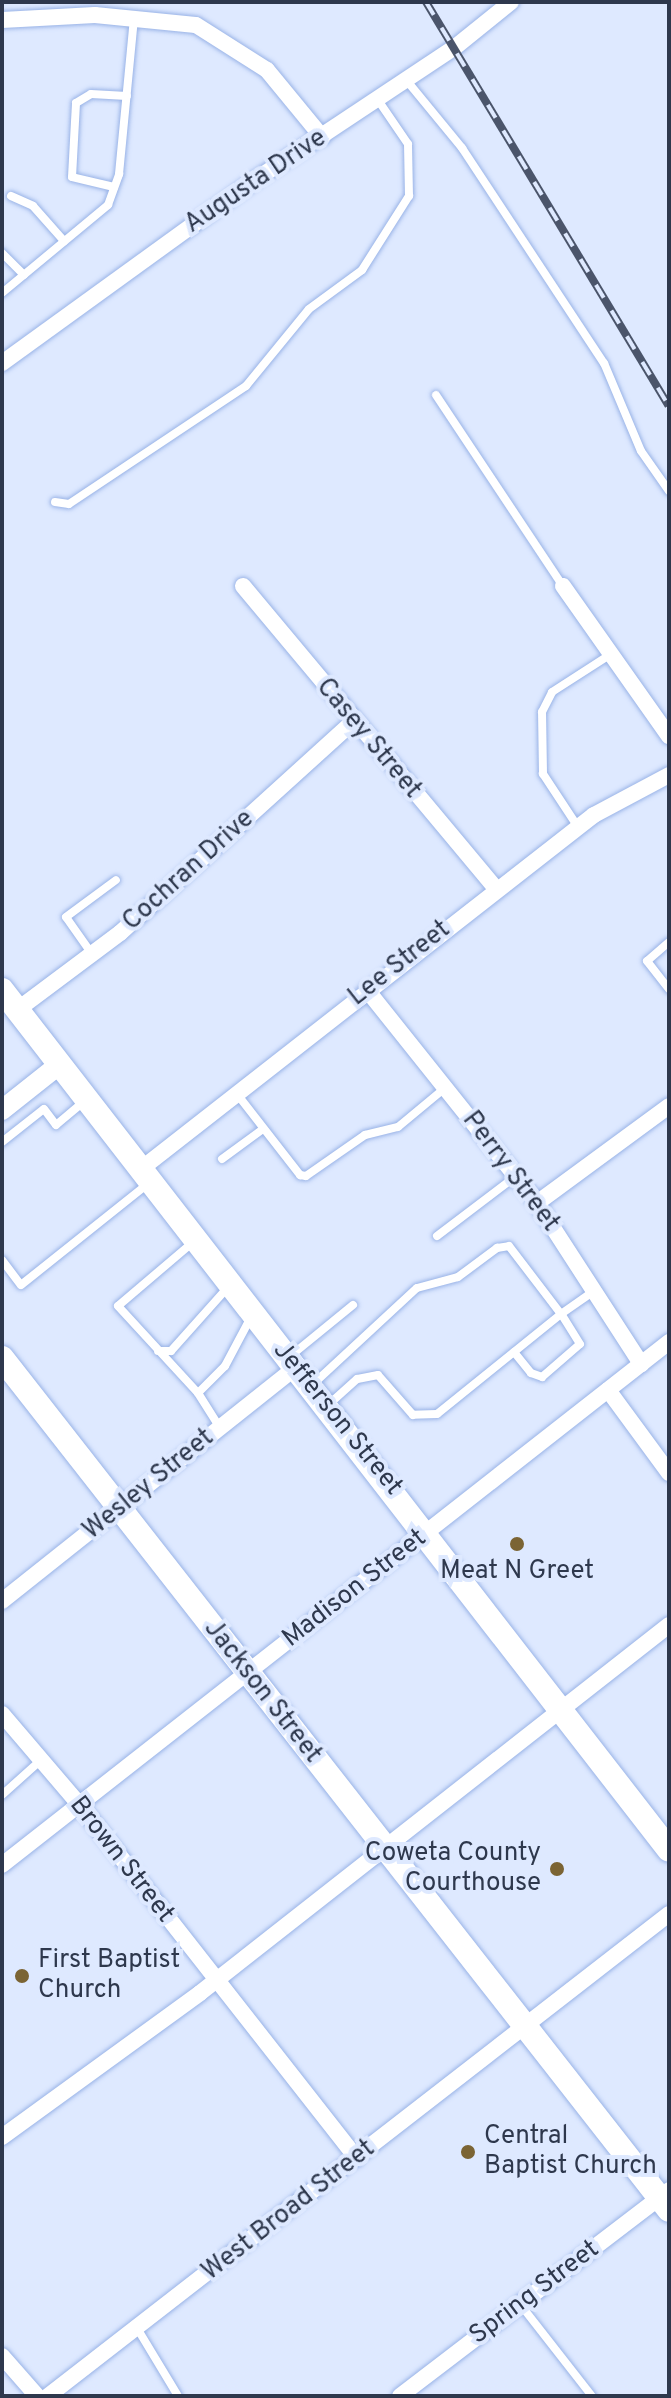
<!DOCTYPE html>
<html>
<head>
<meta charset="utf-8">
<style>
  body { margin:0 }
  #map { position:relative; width:671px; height:2398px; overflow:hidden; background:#dee9ff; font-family:Overpass,sans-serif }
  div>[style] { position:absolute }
  .roads { filter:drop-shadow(0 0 2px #99b3e7) drop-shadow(0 0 2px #99b3e7) }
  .service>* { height:8px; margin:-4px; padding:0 4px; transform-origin:4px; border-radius:4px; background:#fff }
  .minor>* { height:16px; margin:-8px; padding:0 8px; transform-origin:8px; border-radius:8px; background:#fff }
  .tertiary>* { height:20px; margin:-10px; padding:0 10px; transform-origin:10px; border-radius:10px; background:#fff }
  .primary>* { height:24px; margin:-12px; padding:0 12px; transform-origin:12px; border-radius:12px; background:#fff }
  .rail>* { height:8px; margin-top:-4px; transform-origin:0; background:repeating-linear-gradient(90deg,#dee9ff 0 15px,#4b556b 0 30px); box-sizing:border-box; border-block:2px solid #4b556b }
  .dots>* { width:22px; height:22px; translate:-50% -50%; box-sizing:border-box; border:4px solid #dee9ff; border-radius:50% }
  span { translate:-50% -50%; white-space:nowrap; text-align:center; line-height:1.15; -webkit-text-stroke:8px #dee9ff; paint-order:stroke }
  .street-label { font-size:26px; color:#2e384d }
  .poi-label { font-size:26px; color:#2e384d }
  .right { translate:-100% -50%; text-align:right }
  .left { translate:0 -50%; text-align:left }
  .frame { position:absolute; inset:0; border:4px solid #2e384d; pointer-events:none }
</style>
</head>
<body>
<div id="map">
  <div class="roads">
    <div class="service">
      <i style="left:407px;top:81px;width:87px;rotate:50.6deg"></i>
      <i style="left:462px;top:148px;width:258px;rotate:56.6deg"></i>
      <i style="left:604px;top:363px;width:95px;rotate:67.2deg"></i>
      <i style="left:641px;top:451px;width:49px;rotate:55deg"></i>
      <i style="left:114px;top:187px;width:43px;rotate:-166.6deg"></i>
      <i style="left:72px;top:177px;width:74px;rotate:-86.9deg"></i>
      <i style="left:76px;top:103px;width:17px;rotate:-31deg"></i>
      <i style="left:91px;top:94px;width:36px;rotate:3deg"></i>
      <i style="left:11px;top:196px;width:24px;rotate:24deg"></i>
      <i style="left:33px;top:206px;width:47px;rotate:48.5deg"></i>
      <i style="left:2px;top:253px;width:31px;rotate:45deg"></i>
      <i style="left:2px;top:293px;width:138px;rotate:-39.7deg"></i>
      <i style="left:108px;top:205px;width:33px;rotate:-70deg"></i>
      <i style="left:119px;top:174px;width:156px;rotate:-84.5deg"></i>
      <i style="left:436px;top:395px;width:228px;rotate:56.4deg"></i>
      <i style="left:55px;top:502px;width:14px;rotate:8deg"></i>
      <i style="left:69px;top:504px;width:213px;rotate:-33.7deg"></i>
      <i style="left:246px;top:386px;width:99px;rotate:-50.7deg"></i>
      <i style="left:309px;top:309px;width:66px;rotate:-36.3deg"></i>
      <i style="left:362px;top:270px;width:88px;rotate:-57.6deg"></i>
      <i style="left:409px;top:196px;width:52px;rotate:-91.1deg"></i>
      <i style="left:408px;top:144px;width:53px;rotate:-124.3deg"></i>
      <i style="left:578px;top:827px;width:64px;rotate:-123.4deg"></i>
      <i style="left:543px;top:774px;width:62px;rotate:-90.9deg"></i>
      <i style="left:542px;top:712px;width:22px;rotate:-63deg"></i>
      <i style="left:552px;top:692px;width:70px;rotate:-32.8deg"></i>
      <i style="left:669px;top:942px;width:29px;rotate:139deg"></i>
      <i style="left:647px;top:961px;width:36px;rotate:52deg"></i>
      <i style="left:92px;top:954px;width:45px;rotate:-125.1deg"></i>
      <i style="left:66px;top:917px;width:62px;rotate:-36.5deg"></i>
      <i style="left:237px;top:1094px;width:103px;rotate:52.1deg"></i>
      <i style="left:300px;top:1175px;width:6px;rotate:9deg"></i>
      <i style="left:306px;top:1176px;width:72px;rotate:-34.8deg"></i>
      <i style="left:365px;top:1135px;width:34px;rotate:-14deg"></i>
      <i style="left:398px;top:1127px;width:61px;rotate:-39.7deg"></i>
      <i style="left:2px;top:1142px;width:53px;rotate:-38.2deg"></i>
      <i style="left:44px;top:1109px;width:20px;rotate:53deg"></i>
      <i style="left:56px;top:1125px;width:39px;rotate:-40deg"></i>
      <i style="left:222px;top:1159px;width:51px;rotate:-36.2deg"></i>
      <i style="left:437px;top:1236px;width:99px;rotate:-37.2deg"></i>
      <i style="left:192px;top:1243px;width:97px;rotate:139.6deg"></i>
      <i style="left:118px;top:1306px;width:118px;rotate:47.4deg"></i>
      <i style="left:198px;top:1393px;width:41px;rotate:57.8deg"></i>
      <i style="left:2px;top:1260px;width:31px;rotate:53deg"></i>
      <i style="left:21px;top:1285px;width:165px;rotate:-38.6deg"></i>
      <i style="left:158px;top:1351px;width:13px"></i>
      <i style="left:171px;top:1351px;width:86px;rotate:-48.3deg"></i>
      <i style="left:514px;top:1352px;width:27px;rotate:51deg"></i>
      <i style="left:531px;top:1373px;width:12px;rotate:20deg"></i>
      <i style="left:542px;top:1377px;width:50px;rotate:-41deg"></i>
      <i style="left:580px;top:1344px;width:36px;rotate:-122deg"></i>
      <i style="left:561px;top:1314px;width:40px;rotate:-34.9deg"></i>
      <i style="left:288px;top:1358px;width:84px;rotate:-39.2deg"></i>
      <i style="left:311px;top:1386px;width:144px;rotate:-42.8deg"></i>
      <i style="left:417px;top:1288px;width:42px;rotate:-15deg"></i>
      <i style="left:458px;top:1277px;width:49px;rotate:-36.6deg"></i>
      <i style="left:497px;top:1248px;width:12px;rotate:-9deg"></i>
      <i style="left:509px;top:1246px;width:86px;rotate:52.6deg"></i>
      <i style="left:561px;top:1314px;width:159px;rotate:141.1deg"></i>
      <i style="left:437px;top:1414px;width:24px;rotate:178deg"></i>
      <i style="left:413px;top:1415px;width:53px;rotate:-131.2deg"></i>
      <i style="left:378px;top:1375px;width:21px;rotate:169deg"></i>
      <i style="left:357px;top:1379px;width:40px;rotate:138deg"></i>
      <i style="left:198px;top:1393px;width:38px;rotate:-45deg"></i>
      <i style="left:225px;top:1366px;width:55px;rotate:-62deg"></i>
      <i style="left:2px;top:1795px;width:52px;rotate:-41.9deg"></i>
      <i style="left:520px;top:2304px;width:117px;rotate:52deg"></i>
      <i style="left:137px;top:2328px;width:79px;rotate:58.9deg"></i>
    </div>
    <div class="minor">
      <i style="left:2px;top:20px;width:93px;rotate:-3.1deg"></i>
      <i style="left:95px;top:15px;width:101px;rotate:5.7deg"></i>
      <i style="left:196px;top:25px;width:84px;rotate:32.4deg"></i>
      <i style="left:267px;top:70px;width:87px;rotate:50.6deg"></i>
      <i style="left:2px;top:363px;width:305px;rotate:-35.9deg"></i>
      <i style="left:249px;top:184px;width:246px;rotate:-33.6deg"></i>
      <i style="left:454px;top:48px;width:73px;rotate:-38.9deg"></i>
      <i style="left:243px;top:586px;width:395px;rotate:50.1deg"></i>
      <i style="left:563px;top:586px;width:184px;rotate:54.8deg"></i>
      <i style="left:367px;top:990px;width:273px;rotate:51.4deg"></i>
      <i style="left:537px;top:1203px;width:192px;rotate:57.1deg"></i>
      <i style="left:17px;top:1010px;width:129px;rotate:-36.8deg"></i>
      <i style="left:120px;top:933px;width:313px;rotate:-42.2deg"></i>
      <i style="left:141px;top:1169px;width:575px;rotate:-38.01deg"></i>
      <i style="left:594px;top:815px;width:85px;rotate:-28.1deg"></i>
      <i style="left:537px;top:1203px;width:164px;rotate:-36.3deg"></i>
      <i style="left:608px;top:1390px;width:103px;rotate:53.7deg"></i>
      <i style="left:2px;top:1601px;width:374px;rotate:-38.5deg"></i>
      <i style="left:2px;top:1714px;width:118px;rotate:49.5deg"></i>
      <i style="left:79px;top:1804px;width:450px;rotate:51.9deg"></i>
      <i style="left:2px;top:1865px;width:848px;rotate:-38.1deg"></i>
      <i style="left:2px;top:2137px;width:245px;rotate:-36deg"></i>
      <i style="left:200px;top:1993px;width:596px;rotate:-38.12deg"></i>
      <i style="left:2px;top:2356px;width:53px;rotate:48.8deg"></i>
      <i style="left:48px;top:2396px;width:786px;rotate:-37.82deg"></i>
      <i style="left:400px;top:2396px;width:339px;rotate:-37.4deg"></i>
    </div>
    <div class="tertiary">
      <i style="left:2px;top:1110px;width:74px;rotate:-38.4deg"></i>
    </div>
    <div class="primary">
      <i style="left:2px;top:990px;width:1088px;rotate:52.2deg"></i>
      <i style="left:2px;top:1358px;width:1082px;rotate:51.94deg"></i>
    </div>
  </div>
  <div class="rail">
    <i style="left:426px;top:2px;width:471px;rotate:59deg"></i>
  </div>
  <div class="dots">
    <i style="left:517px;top:1544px;background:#7b6434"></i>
    <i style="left:557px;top:1869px;background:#7b6434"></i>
    <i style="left:22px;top:1976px;background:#7b6434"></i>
    <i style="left:468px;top:2152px;background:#7b6434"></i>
  </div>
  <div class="street-label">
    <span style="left:256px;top:182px;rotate:-34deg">Augusta Drive</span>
    <span style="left:368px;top:739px;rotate:50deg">Casey Street</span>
    <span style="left:189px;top:871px;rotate:-42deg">Cochran Drive</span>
    <span style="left:400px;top:964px;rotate:-38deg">Lee Street</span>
    <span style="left:510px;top:1172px;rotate:53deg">Perry Street</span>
    <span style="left:337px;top:1419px;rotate:51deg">Jefferson Street</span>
    <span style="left:149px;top:1485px;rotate:-39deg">Wesley Street</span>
    <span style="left:355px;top:1589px;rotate:-38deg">Madison Street</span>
    <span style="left:262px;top:1692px;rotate:52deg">Jackson Street</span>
    <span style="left:121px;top:1860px;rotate:52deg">Brown Street</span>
    <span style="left:289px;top:2211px;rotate:-38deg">West Broad Street</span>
    <span style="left:535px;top:2293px;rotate:-37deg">Spring Street</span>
  </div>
  <div class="poi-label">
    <span style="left:517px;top:1572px">Meat N Greet</span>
    <span class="right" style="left:541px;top:1869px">Coweta County<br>Courthouse</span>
    <span class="left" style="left:38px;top:1976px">First Baptist<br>Church</span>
    <span class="left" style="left:484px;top:2152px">Central<br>Baptist Church</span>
  </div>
  <div class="frame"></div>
</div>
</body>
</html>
